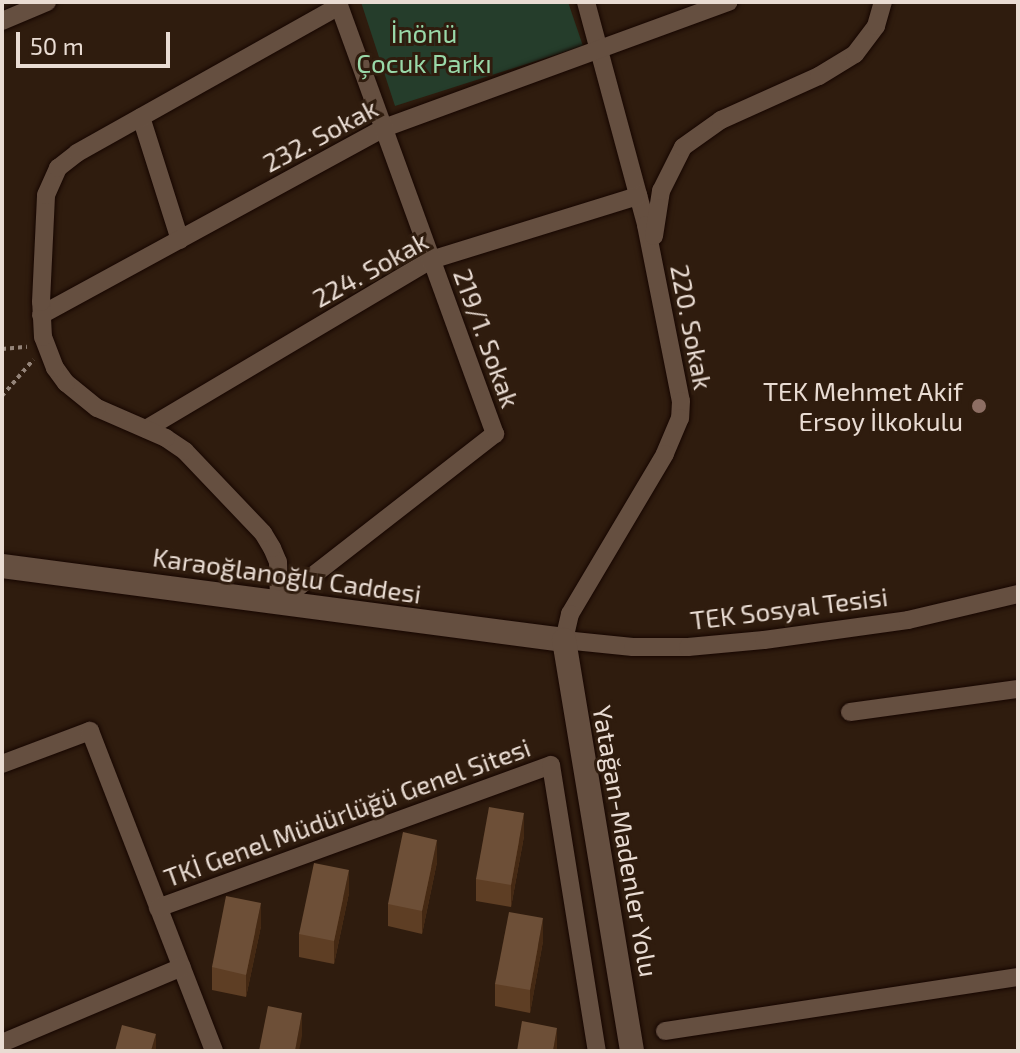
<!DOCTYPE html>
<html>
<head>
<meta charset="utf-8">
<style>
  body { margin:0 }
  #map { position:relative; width:1020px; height:1053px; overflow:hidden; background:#2f1c0e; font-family:"Exo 2",sans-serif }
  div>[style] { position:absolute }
  .green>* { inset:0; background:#253d2b }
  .path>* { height:4px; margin-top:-2px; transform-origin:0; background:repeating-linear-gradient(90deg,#948479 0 4px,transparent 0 8px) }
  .roads { filter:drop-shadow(0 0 2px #160600) drop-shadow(0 0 2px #160600) }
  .street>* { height:18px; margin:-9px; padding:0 9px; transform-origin:9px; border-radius:9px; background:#654f40 }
  .secondary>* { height:24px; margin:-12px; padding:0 12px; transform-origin:12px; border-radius:12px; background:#654f40 }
  .wall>* { inset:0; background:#5e3e24 }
  .shaded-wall>* { inset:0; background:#452913 }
  .building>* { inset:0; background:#6d4f37 }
  .dots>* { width:22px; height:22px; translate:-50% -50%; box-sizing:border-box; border:4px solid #2f1c0e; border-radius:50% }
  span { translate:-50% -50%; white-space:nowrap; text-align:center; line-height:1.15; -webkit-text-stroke:6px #2f1c0e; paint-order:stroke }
  .park-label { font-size:26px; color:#99d8a8 }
  .street-label { font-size:26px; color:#e9dcd3 }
  .poi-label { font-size:26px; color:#e9dcd3 }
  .right { translate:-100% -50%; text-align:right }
  .frame { position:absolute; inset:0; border:4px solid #e9dcd3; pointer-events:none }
  .scale { position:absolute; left:16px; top:32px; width:154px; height:36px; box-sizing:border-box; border:4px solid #e9dcd3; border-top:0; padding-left:10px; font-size:24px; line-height:28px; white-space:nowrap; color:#e9dcd3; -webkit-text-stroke:6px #2f1c0e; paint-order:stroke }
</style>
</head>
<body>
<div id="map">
  <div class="green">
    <i style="clip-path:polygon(361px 2px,568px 2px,583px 46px,395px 106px)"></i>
  </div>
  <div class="path">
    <i style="left:2px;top:349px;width:25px;rotate:-5deg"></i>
    <i style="left:2px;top:396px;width:48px;rotate:-49.3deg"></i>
  </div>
  <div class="roads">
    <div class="street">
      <i style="left:586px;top:2px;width:231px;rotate:74.9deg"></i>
      <i style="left:646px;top:225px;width:179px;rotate:78.8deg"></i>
      <i style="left:681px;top:401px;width:17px;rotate:93deg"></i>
      <i style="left:680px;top:418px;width:39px;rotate:113deg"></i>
      <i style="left:665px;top:454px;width:186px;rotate:120.7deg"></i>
      <i style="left:570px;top:614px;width:27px;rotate:103deg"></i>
      <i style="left:564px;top:640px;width:69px;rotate:5.8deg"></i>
      <i style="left:633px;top:647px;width:55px"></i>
      <i style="left:688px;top:647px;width:76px;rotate:-5.3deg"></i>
      <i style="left:764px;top:640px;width:145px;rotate:-7.9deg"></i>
      <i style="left:908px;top:620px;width:113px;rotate:-13.3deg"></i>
      <i style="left:2px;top:21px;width:49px;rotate:-22.9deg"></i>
      <i style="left:141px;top:117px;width:129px;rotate:72.4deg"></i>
      <i style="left:654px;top:236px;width:46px;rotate:-81.2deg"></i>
      <i style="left:661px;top:191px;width:49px;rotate:-63.4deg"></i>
      <i style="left:683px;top:147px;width:47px;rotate:-35.4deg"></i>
      <i style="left:721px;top:120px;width:107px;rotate:-24.2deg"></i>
      <i style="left:819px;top:76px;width:42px;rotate:-31.4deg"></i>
      <i style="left:855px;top:54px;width:35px;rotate:-53deg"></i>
      <i style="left:876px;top:26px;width:25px;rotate:-74deg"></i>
      <i style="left:41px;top:315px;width:391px;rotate:-28.6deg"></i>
      <i style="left:384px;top:128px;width:367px;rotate:-20.1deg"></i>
      <i style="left:146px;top:429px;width:331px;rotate:-30.7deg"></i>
      <i style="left:431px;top:260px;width:217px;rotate:-17.2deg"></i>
      <i style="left:279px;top:602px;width:40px;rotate:-91.4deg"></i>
      <i style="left:278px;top:562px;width:15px;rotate:-113deg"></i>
      <i style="left:272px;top:548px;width:17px;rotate:-121deg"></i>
      <i style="left:263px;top:533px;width:113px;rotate:-133.6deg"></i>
      <i style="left:185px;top:451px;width:23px;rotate:-146deg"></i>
      <i style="left:166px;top:438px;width:75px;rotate:-156.5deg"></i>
      <i style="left:97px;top:408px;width:40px;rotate:-141deg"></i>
      <i style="left:66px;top:383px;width:19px;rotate:-126deg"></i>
      <i style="left:55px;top:368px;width:33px;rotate:-111deg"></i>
      <i style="left:43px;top:337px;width:35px;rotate:-93deg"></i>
      <i style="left:41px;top:302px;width:107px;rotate:-87.3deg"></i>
      <i style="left:46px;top:195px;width:30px;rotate:-66deg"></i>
      <i style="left:58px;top:168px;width:24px;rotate:-38deg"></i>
      <i style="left:77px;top:153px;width:300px;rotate:-29.3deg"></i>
      <i style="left:279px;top:602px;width:274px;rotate:-37.9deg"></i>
      <i style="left:495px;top:434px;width:460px;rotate:-110deg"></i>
      <i style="left:850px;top:712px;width:170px;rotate:-7.8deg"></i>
      <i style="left:2px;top:764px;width:94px;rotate:-20.6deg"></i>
      <i style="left:90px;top:731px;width:343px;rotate:68.8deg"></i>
      <i style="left:158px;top:908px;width:418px;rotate:-20deg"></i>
      <i style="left:551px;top:765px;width:290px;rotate:80.9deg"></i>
      <i style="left:665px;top:1031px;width:357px;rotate:-8.7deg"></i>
      <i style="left:2px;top:1043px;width:195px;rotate:-22.9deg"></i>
    </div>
    <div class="secondary">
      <i style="left:2px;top:566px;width:567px;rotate:7.5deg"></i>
      <i style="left:564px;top:640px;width:417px;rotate:80.6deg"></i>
    </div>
  </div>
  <div class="wall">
    <i style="clip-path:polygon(524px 836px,511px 907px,476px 901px,476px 879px)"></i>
    <i style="clip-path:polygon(437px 862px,422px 934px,388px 926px,388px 904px)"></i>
    <i style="clip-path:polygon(349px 893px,334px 964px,299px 957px,299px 934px)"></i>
    <i style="clip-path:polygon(261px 926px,246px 997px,212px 990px,212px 967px)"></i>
    <i style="clip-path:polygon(543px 941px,530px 1013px,495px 1006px,495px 984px)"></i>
  </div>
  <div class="shaded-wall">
    <i style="clip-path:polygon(524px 813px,524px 836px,511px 907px,511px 885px)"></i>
    <i style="clip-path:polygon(437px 840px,437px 862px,422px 934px,422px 911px)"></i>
    <i style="clip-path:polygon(349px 870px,349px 893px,334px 964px,334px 941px)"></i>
    <i style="clip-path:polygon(261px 903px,261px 926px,246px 997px,246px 975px)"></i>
    <i style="clip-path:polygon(543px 918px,543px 941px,530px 1013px,530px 990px)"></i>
    <i style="clip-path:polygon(302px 1013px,302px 1036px,299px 1051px,295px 1051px)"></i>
    <i style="clip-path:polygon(557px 1028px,557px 1050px,553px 1051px)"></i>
    <i style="clip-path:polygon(156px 1034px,156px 1051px,151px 1051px)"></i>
  </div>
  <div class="building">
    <i style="clip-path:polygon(489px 807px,524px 813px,511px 885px,476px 879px)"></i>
    <i style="clip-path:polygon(403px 832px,437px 840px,422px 911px,388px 904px)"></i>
    <i style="clip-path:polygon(314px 863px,349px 870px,334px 941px,299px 934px)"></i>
    <i style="clip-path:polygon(226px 896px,261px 903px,246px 975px,212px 967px)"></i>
    <i style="clip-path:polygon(509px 912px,543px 918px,530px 990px,495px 984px)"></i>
    <i style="clip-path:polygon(268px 1006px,302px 1013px,295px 1051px,259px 1051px)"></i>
    <i style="clip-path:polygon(522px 1021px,557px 1028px,553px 1051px,517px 1051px)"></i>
    <i style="clip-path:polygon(122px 1025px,156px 1034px,151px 1051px,115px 1051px)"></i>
  </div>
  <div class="dots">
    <i style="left:979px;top:406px;background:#8d6e63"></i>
  </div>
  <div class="park-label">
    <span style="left:424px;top:48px">İnönü<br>Çocuk Parkı</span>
  </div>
  <div class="street-label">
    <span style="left:320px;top:135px;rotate:-28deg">232. Sokak</span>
    <span style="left:370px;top:269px;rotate:-29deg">224. Sokak</span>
    <span style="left:692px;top:327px;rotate:79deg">220. Sokak</span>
    <span style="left:487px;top:338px;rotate:70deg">219/1. Sokak</span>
    <span style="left:287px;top:575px;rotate:8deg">Karaoğlanoğlu Caddesi</span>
    <span style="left:789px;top:608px;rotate:-7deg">TEK Sosyal Tesisi</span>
    <span style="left:347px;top:812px;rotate:-20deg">TKİ Genel Müdürlüğü Genel Sitesi</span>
    <span style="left:626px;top:841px;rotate:80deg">Yatağan-Madenler Yolu</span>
  </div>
  <div class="poi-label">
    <span class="right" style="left:963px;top:406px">TEK Mehmet Akif<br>Ersoy İlkokulu</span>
  </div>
  <div class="frame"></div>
  <div class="scale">50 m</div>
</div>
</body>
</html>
